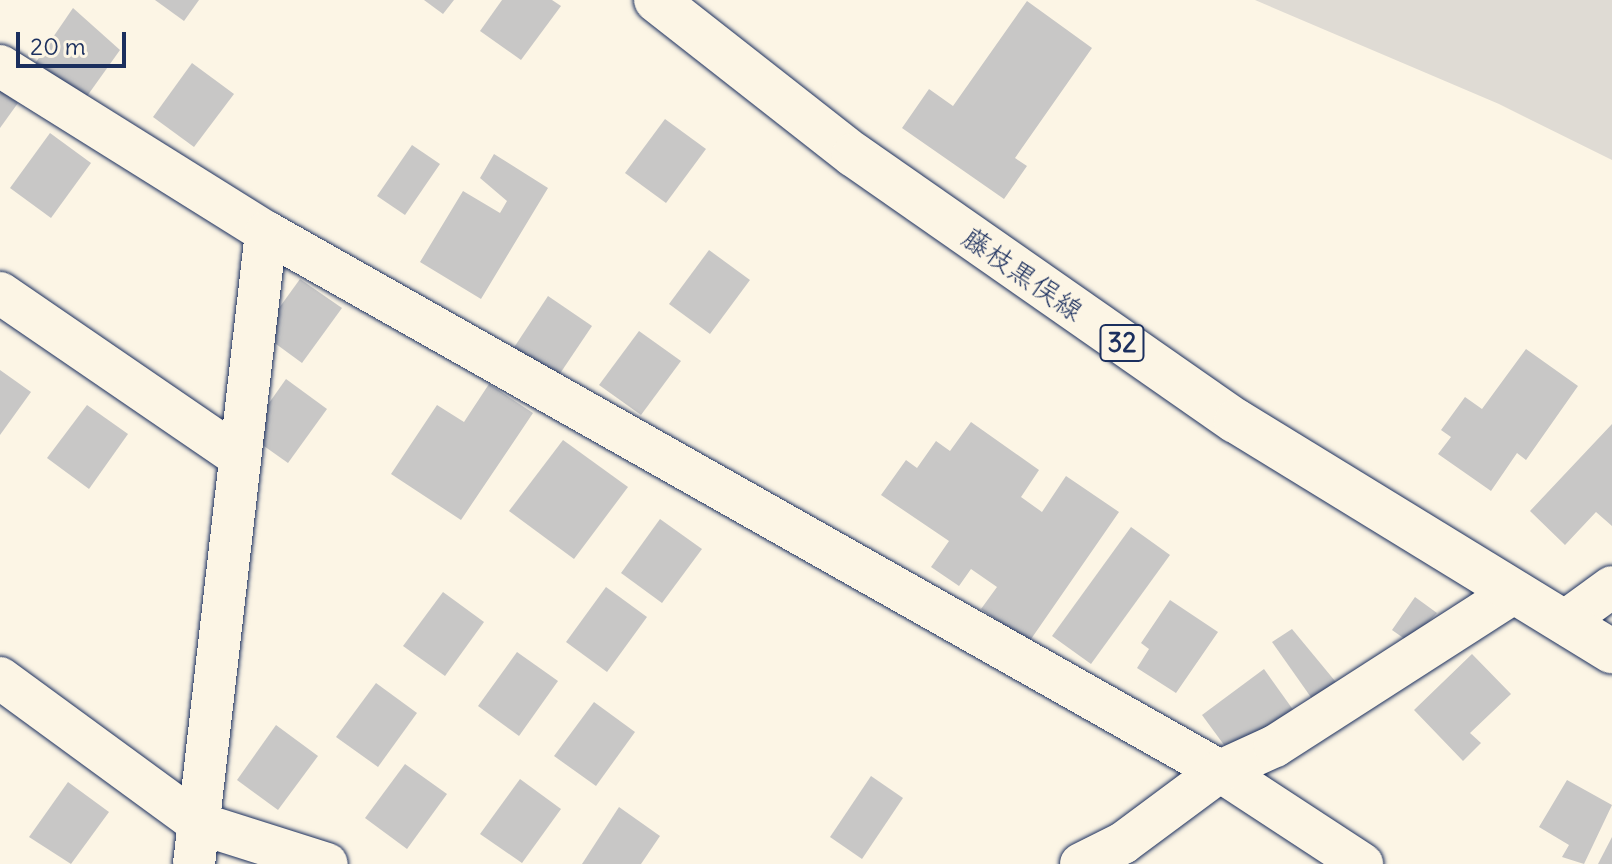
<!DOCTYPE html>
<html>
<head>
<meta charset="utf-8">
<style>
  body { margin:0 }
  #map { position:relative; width:1612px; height:864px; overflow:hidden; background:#fcf5e5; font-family:Delius,"Klee One",sans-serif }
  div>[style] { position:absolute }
  .green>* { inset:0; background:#dfdbd4 }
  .building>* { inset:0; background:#c8c7c6 }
  .roads { filter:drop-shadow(0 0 2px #1b2f5e) drop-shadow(0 0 2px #1b2f5e) }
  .minor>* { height:42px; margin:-21px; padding:0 21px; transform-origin:21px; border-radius:21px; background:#fcf5e5 }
  .primary>* { height:44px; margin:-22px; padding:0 22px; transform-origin:22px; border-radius:22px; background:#fcf5e5 }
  span { translate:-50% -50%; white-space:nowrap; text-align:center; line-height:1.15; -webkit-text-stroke:6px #fcf5e5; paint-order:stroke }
  .shield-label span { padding:2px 6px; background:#fcf5e5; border:2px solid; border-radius:6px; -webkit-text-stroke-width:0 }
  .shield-label { font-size:26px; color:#1b2f5e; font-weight:700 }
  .street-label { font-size:28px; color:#1b2f5e }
  .scale { position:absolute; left:16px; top:32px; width:110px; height:36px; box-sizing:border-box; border:4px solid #1b2f5e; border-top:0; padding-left:10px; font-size:24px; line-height:28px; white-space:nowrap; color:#1b2f5e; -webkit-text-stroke:6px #fcf5e5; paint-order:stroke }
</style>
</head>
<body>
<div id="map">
  <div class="green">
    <i style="clip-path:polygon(1255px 0,1612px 0,1612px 160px,1499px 104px)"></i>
  </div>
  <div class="building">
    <i style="clip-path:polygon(155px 0,199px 0,184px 21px)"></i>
    <i style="clip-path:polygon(424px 0,454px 0,443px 14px)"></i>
    <i style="clip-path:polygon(502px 0,552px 0,561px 6px,521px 60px,480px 31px)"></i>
    <i style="clip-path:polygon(1027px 1px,1092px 48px,1015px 158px,1027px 166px,1004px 199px,902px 128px,929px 89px,953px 106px)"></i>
    <i style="clip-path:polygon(73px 8px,120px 50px,85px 99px,34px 65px)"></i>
    <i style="clip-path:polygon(192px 63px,234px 94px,194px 147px,153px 117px)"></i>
    <i style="clip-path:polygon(0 90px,18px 103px,0 128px)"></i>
    <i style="clip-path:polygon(665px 119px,706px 149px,666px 203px,625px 173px)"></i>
    <i style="clip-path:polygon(50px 133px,91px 163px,51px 218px,10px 188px)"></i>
    <i style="clip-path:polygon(412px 145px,440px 164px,405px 215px,377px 196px)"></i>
    <i style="clip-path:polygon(494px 154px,548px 188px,481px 299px,420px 262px,463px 191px,500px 213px,507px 201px,480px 178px)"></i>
    <i style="clip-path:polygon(709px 250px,750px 280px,710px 334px,669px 304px)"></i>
    <i style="clip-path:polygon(300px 279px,342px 308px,302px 363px,261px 333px)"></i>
    <i style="clip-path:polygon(548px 296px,592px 326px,557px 378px,513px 349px)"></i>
    <i style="clip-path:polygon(639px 331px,681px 361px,641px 415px,599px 385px)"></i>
    <i style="clip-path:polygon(1526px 349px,1578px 386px,1526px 460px,1517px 453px,1491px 491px,1438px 454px,1451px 437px,1441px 430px,1465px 397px,1482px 409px)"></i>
    <i style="clip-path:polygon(0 370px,31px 392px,0 435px)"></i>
    <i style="clip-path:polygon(286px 379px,327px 409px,288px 463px,247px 434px)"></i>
    <i style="clip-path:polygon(489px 384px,533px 413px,461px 520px,391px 474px,437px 405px,464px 422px)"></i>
    <i style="clip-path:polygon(87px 405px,128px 434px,89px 489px,47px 458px)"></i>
    <i style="clip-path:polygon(971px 422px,1039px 470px,1021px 497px,1042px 512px,1066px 476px,1119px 512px,1029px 642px,981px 609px,997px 587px,971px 569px,959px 586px,931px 567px,949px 541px,881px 495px,906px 460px,917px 468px,936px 441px,950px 451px)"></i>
    <i style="clip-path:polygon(1612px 424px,1612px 526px,1596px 512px,1565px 545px,1530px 511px)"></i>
    <i style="clip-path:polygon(563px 440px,628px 487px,574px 559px,509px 511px)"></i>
    <i style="clip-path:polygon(660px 519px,702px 549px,662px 603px,621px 573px)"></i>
    <i style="clip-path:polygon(1131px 527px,1170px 555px,1091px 664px,1052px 636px)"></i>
    <i style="clip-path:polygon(606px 587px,647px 617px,607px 672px,566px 642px)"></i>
    <i style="clip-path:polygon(443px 592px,484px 622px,445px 676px,403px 646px)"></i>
    <i style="clip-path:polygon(1415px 597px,1437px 613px,1409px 642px,1392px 630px)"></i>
    <i style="clip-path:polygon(1170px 600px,1218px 632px,1176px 693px,1137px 668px,1149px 649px,1141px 643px)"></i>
    <i style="clip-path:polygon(1292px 629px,1340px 687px,1315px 703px,1272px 642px)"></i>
    <i style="clip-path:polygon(517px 652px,558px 681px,519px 736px,478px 706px)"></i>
    <i style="clip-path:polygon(1472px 654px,1511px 694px,1470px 733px,1481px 743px,1463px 761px,1414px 710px)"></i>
    <i style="clip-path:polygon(1264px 669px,1294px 711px,1245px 747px,1227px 749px,1202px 715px)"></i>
    <i style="clip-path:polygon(376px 683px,417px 713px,378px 767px,336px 737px)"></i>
    <i style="clip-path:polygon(594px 702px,635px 732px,596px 786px,554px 756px)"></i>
    <i style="clip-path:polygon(276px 725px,318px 756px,278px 810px,237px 780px)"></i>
    <i style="clip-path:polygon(405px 764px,447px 794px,407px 849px,365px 818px)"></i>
    <i style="clip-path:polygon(871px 776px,903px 798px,862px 859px,830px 837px)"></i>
    <i style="clip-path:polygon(520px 779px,561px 809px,522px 863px,480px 834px)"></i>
    <i style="clip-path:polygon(1567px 780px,1612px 805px,1584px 864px,1562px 857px,1569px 845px,1539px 827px)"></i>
    <i style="clip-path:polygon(68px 782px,109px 812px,71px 864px,29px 837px)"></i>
    <i style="clip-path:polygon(619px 807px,660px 836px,641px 864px,582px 864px)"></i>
    <i style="clip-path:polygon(1612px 837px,1612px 864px,1598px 864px)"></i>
  </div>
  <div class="roads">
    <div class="minor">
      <i style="left:0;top:66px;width:314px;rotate:32deg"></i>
      <i style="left:266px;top:232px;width:1096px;rotate:29.47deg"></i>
      <i style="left:1220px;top:771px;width:170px;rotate:33.2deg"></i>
      <i style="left:0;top:293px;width:287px;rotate:34.4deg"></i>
      <i style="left:1564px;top:622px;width:59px;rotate:-36.1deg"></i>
      <i style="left:0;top:678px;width:245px;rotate:36.2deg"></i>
      <i style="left:198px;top:823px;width:135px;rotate:17.6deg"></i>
      <i style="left:194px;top:864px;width:636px;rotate:-83.5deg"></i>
      <i style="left:1081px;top:864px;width:47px;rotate:-26.6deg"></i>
      <i style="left:1123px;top:843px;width:121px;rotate:-36.6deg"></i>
      <i style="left:1220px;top:771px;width:60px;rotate:-24.4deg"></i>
      <i style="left:1275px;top:746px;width:285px;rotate:-32.7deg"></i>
    </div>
    <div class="primary">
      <i style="left:656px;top:0;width:251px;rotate:38.1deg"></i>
      <i style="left:854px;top:155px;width:465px;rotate:34.9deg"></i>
      <i style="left:1236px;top:421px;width:441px;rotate:31.5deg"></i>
    </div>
  </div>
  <div class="shield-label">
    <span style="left:1122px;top:343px">32</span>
  </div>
  <div class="street-label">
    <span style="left:1023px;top:274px;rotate:35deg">藤枝黒俣線</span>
  </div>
  <div class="scale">20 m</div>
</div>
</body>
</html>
